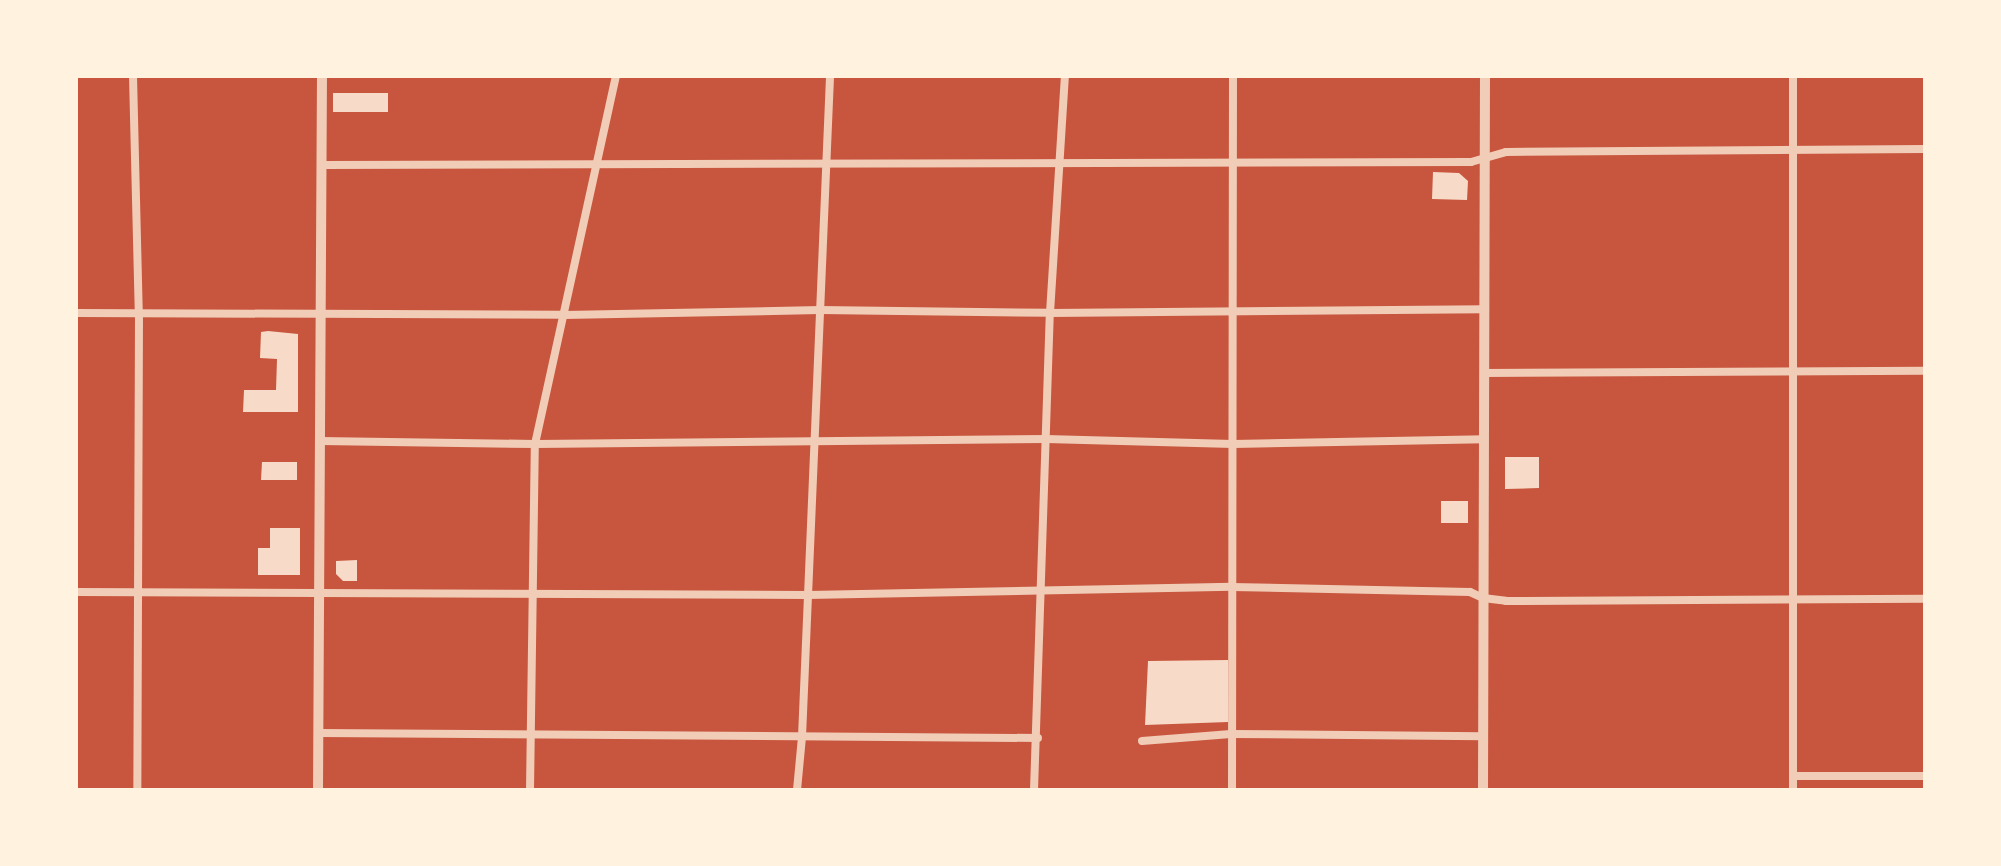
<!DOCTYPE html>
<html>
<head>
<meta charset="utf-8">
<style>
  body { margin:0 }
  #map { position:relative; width:2001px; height:866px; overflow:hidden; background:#c8553d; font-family:"Open Sans",sans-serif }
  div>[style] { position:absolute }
  .building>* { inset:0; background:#f7dbc8 }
  .minor>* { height:8px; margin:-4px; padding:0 4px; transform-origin:4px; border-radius:4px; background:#f1ccb7 }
  .tertiary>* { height:10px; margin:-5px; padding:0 5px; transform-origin:5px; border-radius:5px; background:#f1ccb7 }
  span { translate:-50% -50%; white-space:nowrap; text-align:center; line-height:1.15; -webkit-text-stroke:7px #fff3e0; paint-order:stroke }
  .frame { position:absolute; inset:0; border:78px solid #fff3e0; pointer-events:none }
</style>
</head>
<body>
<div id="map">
  <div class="building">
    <i style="clip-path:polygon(333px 93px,388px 93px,388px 112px,333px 112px)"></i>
    <i style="clip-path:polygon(1433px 172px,1459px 173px,1468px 181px,1467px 200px,1432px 199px)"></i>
    <i style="clip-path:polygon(268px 331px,298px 334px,298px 412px,243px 412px,244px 390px,276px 390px,277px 359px,260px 358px,261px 332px)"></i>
    <i style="clip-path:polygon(1505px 457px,1539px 457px,1539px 488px,1505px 489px)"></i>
    <i style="clip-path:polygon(262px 462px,297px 462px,297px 480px,261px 480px)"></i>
    <i style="clip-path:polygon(1441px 501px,1468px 501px,1468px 523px,1441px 523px)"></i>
    <i style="clip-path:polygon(270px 528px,300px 528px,300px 575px,258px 575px,258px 548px,270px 548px)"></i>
    <i style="clip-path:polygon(357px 560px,357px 581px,343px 581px,336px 574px,336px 561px)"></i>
    <i style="clip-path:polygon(1228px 660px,1228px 722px,1145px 725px,1148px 661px)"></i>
  </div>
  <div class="minor">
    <i style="left:133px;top:76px;width:239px;rotate:88.6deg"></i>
    <i style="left:139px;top:315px;width:475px;rotate:90.2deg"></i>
    <i style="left:323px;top:165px;width:1148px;rotate:-0.15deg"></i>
    <i style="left:1471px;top:162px;width:36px;rotate:-16deg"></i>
    <i style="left:1506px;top:152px;width:419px;rotate:-0.4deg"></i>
    <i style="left:76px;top:313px;width:488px;rotate:0.2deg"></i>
    <i style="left:564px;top:315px;width:256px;rotate:-1.1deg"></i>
    <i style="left:820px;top:310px;width:230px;rotate:0.7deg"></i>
    <i style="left:1050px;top:313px;width:434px;rotate:-0.5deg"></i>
    <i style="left:1484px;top:373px;width:441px;rotate:-0.3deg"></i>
    <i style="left:320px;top:441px;width:215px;rotate:0.8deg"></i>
    <i style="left:535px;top:444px;width:511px;rotate:-0.56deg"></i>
    <i style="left:1046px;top:439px;width:187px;rotate:1.5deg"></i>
    <i style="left:1233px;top:444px;width:251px;rotate:-1.1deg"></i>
    <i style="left:76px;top:592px;width:732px;rotate:0.23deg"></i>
    <i style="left:808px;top:595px;width:424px;rotate:-1.1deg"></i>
    <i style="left:1232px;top:587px;width:238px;rotate:1.2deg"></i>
    <i style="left:1470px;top:592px;width:14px;rotate:25deg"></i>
    <i style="left:1483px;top:598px;width:23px;rotate:7deg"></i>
    <i style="left:1506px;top:601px;width:419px;rotate:-0.3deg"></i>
    <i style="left:319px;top:733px;width:719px;rotate:0.4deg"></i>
    <i style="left:1142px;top:741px;width:89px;rotate:-4.5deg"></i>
    <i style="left:1231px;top:734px;width:252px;rotate:0.5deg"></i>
    <i style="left:1793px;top:776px;width:132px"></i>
    <i style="left:530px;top:790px;width:346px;rotate:-89.2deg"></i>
    <i style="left:535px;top:444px;width:377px;rotate:-77.6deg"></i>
    <i style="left:797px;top:790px;width:53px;rotate:-84.6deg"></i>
    <i style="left:802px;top:737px;width:662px;rotate:-87.57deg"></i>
    <i style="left:1034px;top:790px;width:477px;rotate:-88.1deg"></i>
    <i style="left:1050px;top:313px;width:237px;rotate:-86.4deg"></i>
    <i style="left:1232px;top:790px;width:714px;rotate:-89.92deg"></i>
    <i style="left:1793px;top:790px;width:714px;rotate:-90deg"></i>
  </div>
  <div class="tertiary">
    <i style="left:318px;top:790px;width:714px;rotate:-89.68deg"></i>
    <i style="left:1483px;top:790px;width:714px;rotate:-89.84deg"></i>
  </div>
  <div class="frame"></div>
</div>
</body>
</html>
